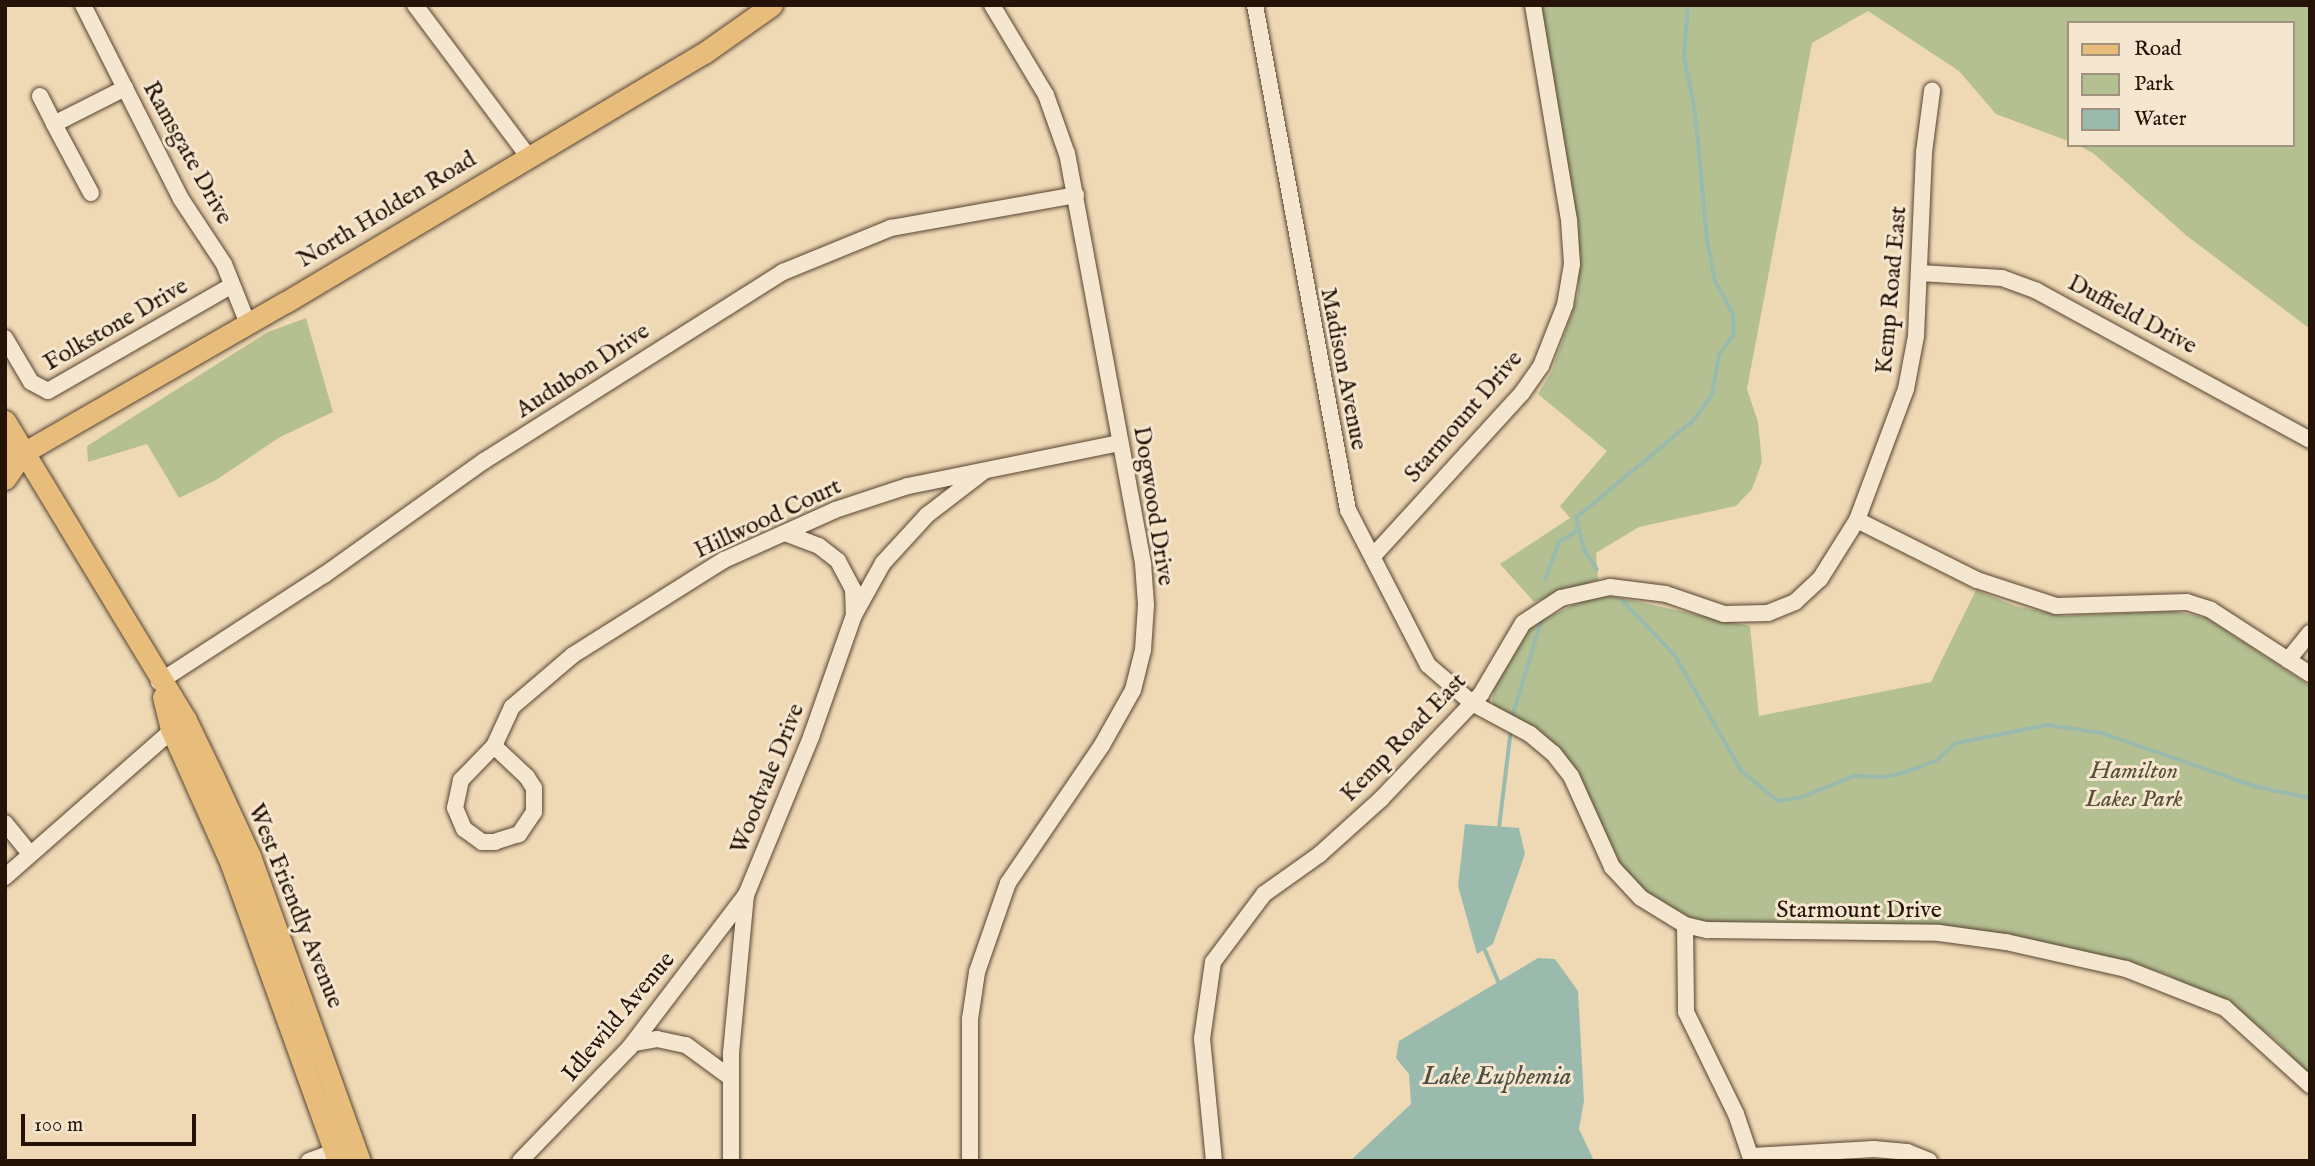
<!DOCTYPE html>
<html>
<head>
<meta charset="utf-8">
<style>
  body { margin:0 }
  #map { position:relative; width:2315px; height:1166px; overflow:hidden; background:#efd9b5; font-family:"IM FELL English",serif }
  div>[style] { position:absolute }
  .green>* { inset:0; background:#b4c091 }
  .water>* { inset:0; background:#9abaae }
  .stream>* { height:3.5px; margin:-1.75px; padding:0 1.75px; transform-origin:1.75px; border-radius:1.75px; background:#9abaae }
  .roads { filter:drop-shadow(0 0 2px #574432) drop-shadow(0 0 2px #574432) }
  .minor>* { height:16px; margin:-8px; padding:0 8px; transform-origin:8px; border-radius:8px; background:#f5e6cf }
  .major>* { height:21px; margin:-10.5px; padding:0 10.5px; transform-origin:10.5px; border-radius:10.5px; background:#e8bc7a }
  span { translate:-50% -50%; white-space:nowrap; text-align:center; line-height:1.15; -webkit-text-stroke:6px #f5e6cf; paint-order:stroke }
  .street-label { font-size:24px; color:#241306 }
  .park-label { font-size:24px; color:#565037; font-style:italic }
  .water-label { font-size:26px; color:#4d4d41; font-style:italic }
  .frame { position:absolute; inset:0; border:7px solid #241306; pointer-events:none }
  .legend { position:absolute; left:2067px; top:21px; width:228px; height:126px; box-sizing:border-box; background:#f5e6cf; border:2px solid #a1927f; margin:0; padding:9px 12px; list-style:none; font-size:21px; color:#241306 }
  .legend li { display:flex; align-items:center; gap:14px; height:35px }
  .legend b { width:35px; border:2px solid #a1927f }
  .scale { position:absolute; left:21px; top:1114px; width:175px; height:32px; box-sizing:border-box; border:4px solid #241306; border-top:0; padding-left:9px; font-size:21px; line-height:24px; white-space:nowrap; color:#241306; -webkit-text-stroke:5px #f5e6cf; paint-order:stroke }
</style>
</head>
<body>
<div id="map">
  <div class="green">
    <i style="clip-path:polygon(1540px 5px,2310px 5px,2310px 329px,2187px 236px,2093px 153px,2077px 145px,2292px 145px,2292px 23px,2068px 23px,2068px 141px,1996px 114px,1959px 71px,1868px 11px,1812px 43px,1747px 389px,1758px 422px,1762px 462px,1752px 489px,1736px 506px,1639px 527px,1596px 553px,1598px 580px,1534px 602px,1500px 564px,1570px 518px,1560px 506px,1607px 451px,1538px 394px,1552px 371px,1578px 295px,1579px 237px)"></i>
    <i style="clip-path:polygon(306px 318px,333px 412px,280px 437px,216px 480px,179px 498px,147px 444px,88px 462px,87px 446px,268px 332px)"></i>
    <i style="clip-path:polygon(1976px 590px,2015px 606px,2063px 616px,2172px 611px,2207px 618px,2310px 686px,2310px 1077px,2275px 1039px,2223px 1001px,2163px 973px,2071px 948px,1937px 925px,1709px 923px,1685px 916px,1644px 892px,1616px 861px,1559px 750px,1537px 730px,1494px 707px,1492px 701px,1494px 688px,1532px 625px,1586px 599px,1611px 596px,1750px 626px,1759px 716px,1931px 682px)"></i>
  </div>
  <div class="water">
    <i style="clip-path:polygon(1465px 824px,1519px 828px,1525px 854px,1493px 944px,1477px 954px,1458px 886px)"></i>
    <i style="clip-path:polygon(1538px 958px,1555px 959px,1578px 991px,1584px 1101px,1579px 1129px,1594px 1161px,1350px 1161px,1411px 1104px,1409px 1074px,1396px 1058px,1399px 1041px)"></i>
  </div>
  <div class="stream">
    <i style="left:1597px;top:570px;width:24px;rotate:-123deg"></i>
    <i style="left:1584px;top:550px;width:33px;rotate:-104deg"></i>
    <i style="left:1576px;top:518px;width:152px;rotate:-39.7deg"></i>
    <i style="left:1693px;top:421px;width:32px;rotate:-54deg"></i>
    <i style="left:1712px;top:395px;width:41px;rotate:-80.1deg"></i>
    <i style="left:1719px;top:355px;width:26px;rotate:-54deg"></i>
    <i style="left:1734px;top:334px;width:20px;rotate:-93deg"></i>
    <i style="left:1733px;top:314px;width:38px;rotate:-119deg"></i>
    <i style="left:1715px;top:281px;width:41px;rotate:-101.3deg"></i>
    <i style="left:1707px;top:241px;width:130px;rotate:-95.3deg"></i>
    <i style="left:1695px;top:112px;width:56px;rotate:-101.3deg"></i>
    <i style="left:1684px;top:57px;width:52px;rotate:-85.6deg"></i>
    <i style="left:1545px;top:580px;width:40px;rotate:-69.8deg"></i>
    <i style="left:1559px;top:542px;width:21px;rotate:-31deg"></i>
    <i style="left:1623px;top:601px;width:75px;rotate:46.1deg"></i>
    <i style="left:1675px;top:655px;width:133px;rotate:60.1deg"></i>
    <i style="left:1741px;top:770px;width:48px;rotate:40deg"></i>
    <i style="left:1778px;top:801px;width:22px;rotate:-8deg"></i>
    <i style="left:1800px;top:798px;width:58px;rotate:-22.2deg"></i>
    <i style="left:1854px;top:776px;width:31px;rotate:2deg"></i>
    <i style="left:1885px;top:777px;width:25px;rotate:-14deg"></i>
    <i style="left:1909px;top:771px;width:30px;rotate:-21deg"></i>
    <i style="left:1937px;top:760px;width:25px;rotate:-42deg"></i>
    <i style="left:1956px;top:743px;width:94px;rotate:-11.1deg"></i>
    <i style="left:2048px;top:725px;width:55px;rotate:8.4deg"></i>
    <i style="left:2102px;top:733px;width:161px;rotate:19.2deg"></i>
    <i style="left:2254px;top:786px;width:57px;rotate:12.1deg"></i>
    <i style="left:1512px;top:717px;width:102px;rotate:-73deg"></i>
    <i style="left:1499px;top:828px;width:100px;rotate:-83.1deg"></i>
    <i style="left:1484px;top:947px;width:41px;rotate:67.2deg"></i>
  </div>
  <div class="roads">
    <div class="minor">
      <i style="left:83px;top:5px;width:217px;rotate:63.2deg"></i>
      <i style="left:181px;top:199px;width:78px;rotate:56.5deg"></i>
      <i style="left:224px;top:264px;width:65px;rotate:68.2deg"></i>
      <i style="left:415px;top:5px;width:189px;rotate:53.2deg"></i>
      <i style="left:1255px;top:5px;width:513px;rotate:79.57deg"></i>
      <i style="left:1348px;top:510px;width:174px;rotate:62.7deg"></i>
      <i style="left:1428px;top:665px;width:58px;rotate:40.8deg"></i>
      <i style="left:1472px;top:703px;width:66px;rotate:28.1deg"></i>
      <i style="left:1530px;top:734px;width:30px;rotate:40deg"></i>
      <i style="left:1553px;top:753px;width:29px;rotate:52deg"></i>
      <i style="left:1571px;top:776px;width:100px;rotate:65.7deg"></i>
      <i style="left:1612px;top:867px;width:42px;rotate:46.9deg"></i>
      <i style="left:1641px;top:898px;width:52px;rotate:31.5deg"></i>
      <i style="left:1685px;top:925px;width:23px;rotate:13deg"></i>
      <i style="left:1707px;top:930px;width:232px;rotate:0.7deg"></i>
      <i style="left:1939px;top:933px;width:68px;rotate:7.7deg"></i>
      <i style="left:2006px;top:942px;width:123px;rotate:12.7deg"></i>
      <i style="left:2126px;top:969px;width:106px;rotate:21.5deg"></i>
      <i style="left:2225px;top:1008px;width:115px;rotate:42.2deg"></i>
      <i style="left:40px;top:96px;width:31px;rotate:63deg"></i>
      <i style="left:91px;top:193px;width:78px;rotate:-118.2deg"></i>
      <i style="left:54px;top:124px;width:80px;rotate:-26.9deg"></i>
      <i style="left:1920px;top:273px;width:82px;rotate:3.5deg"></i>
      <i style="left:2002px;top:278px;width:37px;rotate:20deg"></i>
      <i style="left:2037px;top:291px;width:311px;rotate:28.6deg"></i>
      <i style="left:5px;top:338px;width:51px;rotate:59.4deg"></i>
      <i style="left:31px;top:382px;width:19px;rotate:28deg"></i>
      <i style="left:48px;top:391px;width:212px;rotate:-29.9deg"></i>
      <i style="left:1857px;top:520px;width:134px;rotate:26.6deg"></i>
      <i style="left:1977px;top:580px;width:83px;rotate:18.2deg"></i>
      <i style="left:2056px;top:606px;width:131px;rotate:-1.7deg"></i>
      <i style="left:2187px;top:602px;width:25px;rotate:18deg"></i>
      <i style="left:2211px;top:610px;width:118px;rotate:32.9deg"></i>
      <i style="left:785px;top:533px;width:36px;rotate:21deg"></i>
      <i style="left:819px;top:546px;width:24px;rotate:38deg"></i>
      <i style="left:838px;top:561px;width:32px;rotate:62deg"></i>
      <i style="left:853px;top:589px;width:24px;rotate:88deg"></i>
      <i style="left:1374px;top:555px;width:219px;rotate:-47.6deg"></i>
      <i style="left:1522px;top:393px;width:33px;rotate:-55deg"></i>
      <i style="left:1541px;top:366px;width:66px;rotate:-68.5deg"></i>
      <i style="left:1565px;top:305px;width:42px;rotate:-80.3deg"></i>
      <i style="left:1572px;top:264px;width:44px;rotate:-93.9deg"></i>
      <i style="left:1569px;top:220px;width:218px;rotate:-99.5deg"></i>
      <i style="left:2288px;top:660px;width:35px;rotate:-51deg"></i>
      <i style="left:159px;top:682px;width:197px;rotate:-33deg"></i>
      <i style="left:324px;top:575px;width:196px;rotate:-35.5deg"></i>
      <i style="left:484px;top:461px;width:354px;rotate:-32.3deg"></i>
      <i style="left:783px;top:272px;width:117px;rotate:-22.2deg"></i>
      <i style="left:891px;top:228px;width:188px;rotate:-10.1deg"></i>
      <i style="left:494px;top:746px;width:45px;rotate:43.2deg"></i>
      <i style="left:527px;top:777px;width:13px;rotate:58deg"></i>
      <i style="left:534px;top:788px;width:24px;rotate:90deg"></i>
      <i style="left:534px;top:812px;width:27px;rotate:124deg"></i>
      <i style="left:519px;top:834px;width:25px;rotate:162deg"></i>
      <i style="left:495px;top:842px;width:13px;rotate:180deg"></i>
      <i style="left:482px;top:842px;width:22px;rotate:-144deg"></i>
      <i style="left:464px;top:829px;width:23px;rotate:-113deg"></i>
      <i style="left:455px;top:808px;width:29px;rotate:-78deg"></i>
      <i style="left:461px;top:780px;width:47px;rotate:-45.9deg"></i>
      <i style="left:494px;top:746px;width:43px;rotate:-65.2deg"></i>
      <i style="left:512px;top:707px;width:80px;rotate:-40.4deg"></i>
      <i style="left:573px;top:655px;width:178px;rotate:-32.2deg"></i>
      <i style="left:724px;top:560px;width:122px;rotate:-24.2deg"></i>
      <i style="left:835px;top:510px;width:77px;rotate:-18.2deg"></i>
      <i style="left:908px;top:486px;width:216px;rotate:-11.5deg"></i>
      <i style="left:5px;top:823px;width:40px;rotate:51deg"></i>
      <i style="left:5px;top:877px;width:230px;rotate:-41.3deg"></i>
      <i style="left:1685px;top:925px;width:87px;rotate:89.3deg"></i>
      <i style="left:1686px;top:1012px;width:114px;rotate:63.9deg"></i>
      <i style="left:1736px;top:1114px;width:50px;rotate:71.2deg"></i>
      <i style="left:634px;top:1043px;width:23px;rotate:-10deg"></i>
      <i style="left:657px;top:1039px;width:30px;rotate:12deg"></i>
      <i style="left:686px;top:1045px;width:56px;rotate:36.3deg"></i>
      <i style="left:1752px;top:1156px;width:122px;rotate:-3.3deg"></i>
      <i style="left:1874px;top:1149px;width:33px;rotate:5deg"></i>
      <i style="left:1907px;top:1152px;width:24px;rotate:22deg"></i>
      <i style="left:309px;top:1161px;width:29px;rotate:-20deg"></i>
      <i style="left:520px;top:1161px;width:158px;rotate:-46deg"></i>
      <i style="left:630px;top:1047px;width:191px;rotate:-52.7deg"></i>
      <i style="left:731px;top:1161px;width:108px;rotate:-90deg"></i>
      <i style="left:731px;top:1053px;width:159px;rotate:-84.6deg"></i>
      <i style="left:746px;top:895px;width:171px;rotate:-67.6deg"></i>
      <i style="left:811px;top:737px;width:129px;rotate:-70.6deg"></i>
      <i style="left:854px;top:615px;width:60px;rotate:-60.9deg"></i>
      <i style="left:883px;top:563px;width:65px;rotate:-47.5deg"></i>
      <i style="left:927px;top:515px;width:71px;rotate:-37.5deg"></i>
      <i style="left:970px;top:1161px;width:142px;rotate:-90deg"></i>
      <i style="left:970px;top:1019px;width:48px;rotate:-81.5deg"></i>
      <i style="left:977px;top:972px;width:94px;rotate:-70.8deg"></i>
      <i style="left:1008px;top:883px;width:167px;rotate:-55.7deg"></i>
      <i style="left:1102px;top:745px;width:63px;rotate:-60.6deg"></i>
      <i style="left:1133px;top:690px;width:41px;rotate:-76deg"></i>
      <i style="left:1143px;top:650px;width:45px;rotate:-86.2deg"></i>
      <i style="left:1146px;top:605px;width:42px;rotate:-94.1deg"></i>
      <i style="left:1143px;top:563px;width:416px;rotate:-100.5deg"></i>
      <i style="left:1067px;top:154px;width:63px;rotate:-109.6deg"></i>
      <i style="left:1046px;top:95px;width:105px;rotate:-121deg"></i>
      <i style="left:1214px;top:1161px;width:123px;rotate:-95.6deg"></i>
      <i style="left:1202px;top:1039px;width:78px;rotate:-81.9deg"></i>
      <i style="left:1213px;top:962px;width:85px;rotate:-53.1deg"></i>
      <i style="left:1264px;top:894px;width:69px;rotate:-35.5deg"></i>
      <i style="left:1320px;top:854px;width:82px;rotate:-42deg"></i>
      <i style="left:1381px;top:799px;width:145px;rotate:-46.4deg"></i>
      <i style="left:1481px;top:694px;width:82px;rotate:-59.4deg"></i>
      <i style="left:1523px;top:623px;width:45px;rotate:-33.3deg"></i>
      <i style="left:1561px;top:598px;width:50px;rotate:-12.7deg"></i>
      <i style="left:1610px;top:587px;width:56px;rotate:7.1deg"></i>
      <i style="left:1666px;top:594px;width:61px;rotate:19deg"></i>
      <i style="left:1724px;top:614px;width:44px;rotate:-1.3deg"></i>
      <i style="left:1768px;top:613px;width:29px;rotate:-22deg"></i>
      <i style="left:1795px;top:602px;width:34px;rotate:-43deg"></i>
      <i style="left:1820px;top:579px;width:70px;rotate:-57.9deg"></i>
      <i style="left:1857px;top:520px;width:140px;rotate:-69.5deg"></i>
      <i style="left:1906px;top:389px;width:54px;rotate:-79.3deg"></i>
      <i style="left:1916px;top:336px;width:184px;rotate:-87.5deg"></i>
      <i style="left:1924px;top:152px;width:62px;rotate:-82.5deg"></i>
    </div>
    <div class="major">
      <i style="left:5px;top:421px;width:350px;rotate:58.8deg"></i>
      <i style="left:186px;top:720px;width:64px;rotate:64.2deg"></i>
      <i style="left:214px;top:778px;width:86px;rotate:65.2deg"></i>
      <i style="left:250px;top:856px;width:324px;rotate:70.2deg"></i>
      <i style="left:5px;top:454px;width:18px;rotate:-3deg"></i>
      <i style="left:23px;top:453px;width:303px;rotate:-29.9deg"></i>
      <i style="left:286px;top:302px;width:487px;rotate:-30.8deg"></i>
      <i style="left:704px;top:53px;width:83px;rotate:-35.2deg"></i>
      <i style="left:5px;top:479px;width:32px;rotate:-55deg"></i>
      <i style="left:163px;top:697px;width:33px;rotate:76deg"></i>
      <i style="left:171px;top:729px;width:148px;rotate:66deg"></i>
      <i style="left:231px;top:864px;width:316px;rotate:70.2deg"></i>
    </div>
  </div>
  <div class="street-label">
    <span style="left:187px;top:153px;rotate:61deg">Ramsgate Drive</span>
    <span style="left:387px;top:210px;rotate:-31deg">North Holden Road</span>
    <span style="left:1892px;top:290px;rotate:-85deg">Kemp Road East</span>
    <span style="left:2132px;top:315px;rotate:28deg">Duffield Drive</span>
    <span style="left:116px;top:325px;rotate:-30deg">Folkstone Drive</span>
    <span style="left:1343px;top:369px;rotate:79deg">Madison Avenue</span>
    <span style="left:583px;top:371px;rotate:-33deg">Audubon Drive</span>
    <span style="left:1464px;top:417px;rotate:-49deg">Starmount Drive</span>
    <span style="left:1153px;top:506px;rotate:81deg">Dogwood Drive</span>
    <span style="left:768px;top:519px;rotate:-25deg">Hillwood Court</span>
    <span style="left:1404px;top:738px;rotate:-46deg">Kemp Road East</span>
    <span style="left:768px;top:779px;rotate:-68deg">Woodvale Drive</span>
    <span style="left:295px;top:906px;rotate:68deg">West Friendly Avenue</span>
    <span style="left:1859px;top:911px">Starmount Drive</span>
    <span style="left:619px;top:1017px;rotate:-50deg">Idlewild Avenue</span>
  </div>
  <div class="park-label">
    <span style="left:2134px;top:786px">Hamilton<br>Lakes Park</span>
  </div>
  <div class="water-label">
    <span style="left:1497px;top:1077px">Lake Euphemia</span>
  </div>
  <div class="frame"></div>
  <ul class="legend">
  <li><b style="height:9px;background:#e8bc7a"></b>Road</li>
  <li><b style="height:19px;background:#b4c091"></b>Park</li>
  <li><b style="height:19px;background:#9abaae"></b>Water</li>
  </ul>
  <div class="scale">100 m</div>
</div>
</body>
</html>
